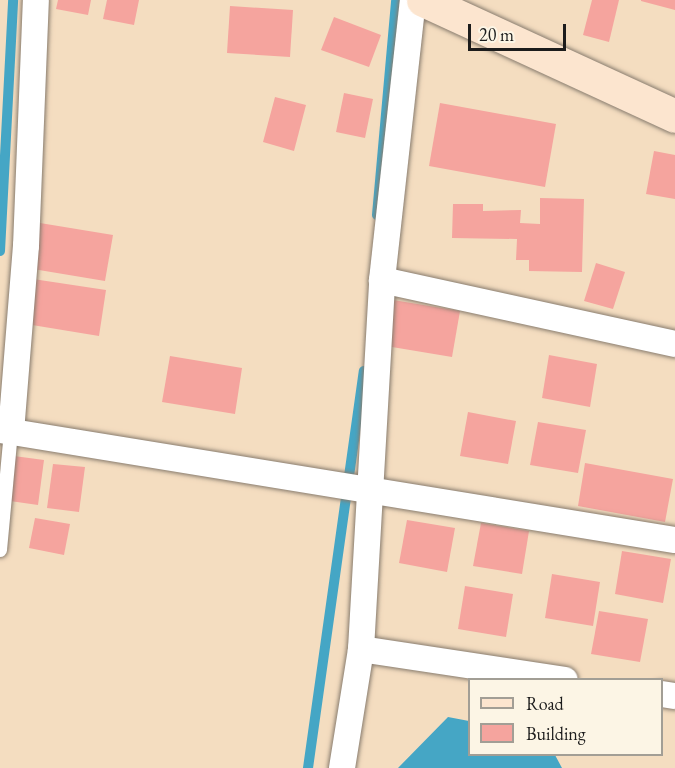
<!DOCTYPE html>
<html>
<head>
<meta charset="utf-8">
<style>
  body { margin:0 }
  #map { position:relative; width:675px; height:768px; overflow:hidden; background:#f4ddc0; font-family:"EB Garamond",serif }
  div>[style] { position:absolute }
  .water>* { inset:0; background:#45a6c5 }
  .stream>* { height:10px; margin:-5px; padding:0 5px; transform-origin:5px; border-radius:5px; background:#45a6c5 }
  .building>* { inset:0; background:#f5a49e }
  .roads { filter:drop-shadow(0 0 2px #887c6e) drop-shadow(0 0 2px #887c6e) }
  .lane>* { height:14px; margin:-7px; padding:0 7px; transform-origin:7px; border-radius:7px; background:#fff }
  .street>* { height:26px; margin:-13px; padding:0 13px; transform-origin:13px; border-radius:13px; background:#fff }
  .secondary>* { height:33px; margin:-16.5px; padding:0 16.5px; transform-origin:16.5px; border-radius:16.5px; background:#fce5cf }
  span { translate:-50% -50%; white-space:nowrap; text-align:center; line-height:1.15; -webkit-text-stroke:4.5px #fcf5e5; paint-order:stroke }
  .legend { position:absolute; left:468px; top:678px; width:195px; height:78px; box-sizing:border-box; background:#fcf5e5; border:2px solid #a29e95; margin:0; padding:8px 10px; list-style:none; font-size:18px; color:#1c1c1c }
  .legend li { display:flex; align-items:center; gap:12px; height:30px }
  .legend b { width:30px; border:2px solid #a29e95 }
  .scale { position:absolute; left:468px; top:24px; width:98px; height:27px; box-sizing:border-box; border:3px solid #1c1c1c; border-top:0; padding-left:8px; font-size:18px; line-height:21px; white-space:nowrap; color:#1c1c1c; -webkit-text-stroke:4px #fcf5e5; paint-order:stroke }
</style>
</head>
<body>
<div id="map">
  <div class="water">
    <i style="clip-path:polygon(448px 717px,469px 721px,470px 754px,555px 755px,562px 768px,398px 768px)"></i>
  </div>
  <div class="stream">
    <i style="left:377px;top:215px;width:216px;rotate:-84.9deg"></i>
    <i style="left:0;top:251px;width:251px;rotate:-87deg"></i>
    <i style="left:308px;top:768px;width:401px;rotate:-82deg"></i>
  </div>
  <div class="building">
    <i style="clip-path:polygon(58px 0,91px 0,88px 15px,56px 9px)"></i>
    <i style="clip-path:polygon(107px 0,139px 0,134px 25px,103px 19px)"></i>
    <i style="clip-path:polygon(592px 0,619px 0,609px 42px,583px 35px)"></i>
    <i style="clip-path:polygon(641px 0,675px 0,675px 10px,641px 1px)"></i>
    <i style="clip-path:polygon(230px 6px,293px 10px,290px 57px,227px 53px)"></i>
    <i style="clip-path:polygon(334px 17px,381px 35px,369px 67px,321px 50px)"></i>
    <i style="clip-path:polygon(344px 93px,373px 99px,365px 138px,336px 132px)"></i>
    <i style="clip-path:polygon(275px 97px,306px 105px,294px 151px,263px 142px)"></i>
    <i style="clip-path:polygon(440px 103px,556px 124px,545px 187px,429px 166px)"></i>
    <i style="clip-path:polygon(654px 151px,675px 155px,675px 199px,646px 194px)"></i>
    <i style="clip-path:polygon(540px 198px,584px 199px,582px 272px,529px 271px,529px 260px,516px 260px,517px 239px,452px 238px,453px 204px,483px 204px,483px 211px,521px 210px,520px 223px,540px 224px)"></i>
    <i style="clip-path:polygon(40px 223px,113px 235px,105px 281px,33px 269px)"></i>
    <i style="clip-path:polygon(596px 263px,625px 272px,613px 309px,584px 301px)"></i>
    <i style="clip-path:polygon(33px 279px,106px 290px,99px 336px,26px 324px)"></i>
    <i style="clip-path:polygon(387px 299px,460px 311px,452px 357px,380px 345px)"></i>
    <i style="clip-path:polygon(549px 355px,597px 364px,590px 407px,542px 398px)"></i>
    <i style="clip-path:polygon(170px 356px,242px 368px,235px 414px,162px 402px)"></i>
    <i style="clip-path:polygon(468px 412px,516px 421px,508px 464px,460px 456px)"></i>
    <i style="clip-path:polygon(538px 422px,586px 430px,578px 473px,530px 465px)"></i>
    <i style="clip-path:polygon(14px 456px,44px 460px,38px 505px,10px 501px)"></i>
    <i style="clip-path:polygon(585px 463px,673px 479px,665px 522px,578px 506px)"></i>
    <i style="clip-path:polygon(53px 464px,85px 467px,79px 512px,47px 508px)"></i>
    <i style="clip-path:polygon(35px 518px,70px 524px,64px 555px,29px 548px)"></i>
    <i style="clip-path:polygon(407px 520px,455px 528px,447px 572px,399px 563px)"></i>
    <i style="clip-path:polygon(481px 523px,529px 531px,522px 574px,473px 566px)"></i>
    <i style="clip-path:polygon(622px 551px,671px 559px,663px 603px,615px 594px)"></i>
    <i style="clip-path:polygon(552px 574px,600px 582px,593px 626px,545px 618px)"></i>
    <i style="clip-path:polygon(465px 586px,513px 594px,506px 637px,458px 629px)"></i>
    <i style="clip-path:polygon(599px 611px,648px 619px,640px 662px,591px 654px)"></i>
  </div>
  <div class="roads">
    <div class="lane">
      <i style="left:0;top:550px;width:119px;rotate:-84.7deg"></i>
    </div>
    <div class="street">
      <i style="left:382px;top:280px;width:300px;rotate:12.3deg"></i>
      <i style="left:0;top:430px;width:684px;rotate:9.26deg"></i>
      <i style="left:11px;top:432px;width:187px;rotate:-85.4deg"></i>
      <i style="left:26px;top:246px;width:246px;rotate:-87.7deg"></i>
      <i style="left:361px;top:649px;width:206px;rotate:8.6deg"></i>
      <i style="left:662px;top:694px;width:13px;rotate:9deg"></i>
      <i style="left:342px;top:768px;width:121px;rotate:-80.9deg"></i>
      <i style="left:361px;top:649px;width:370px;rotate:-86.7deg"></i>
      <i style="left:382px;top:280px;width:282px;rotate:-83.7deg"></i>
    </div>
    <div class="secondary">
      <i style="left:423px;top:0;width:277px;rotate:24.7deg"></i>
    </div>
  </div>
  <ul class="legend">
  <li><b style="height:8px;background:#fce5cf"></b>Road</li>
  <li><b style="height:16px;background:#f5a49e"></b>Building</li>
  </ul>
  <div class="scale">20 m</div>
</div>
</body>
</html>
